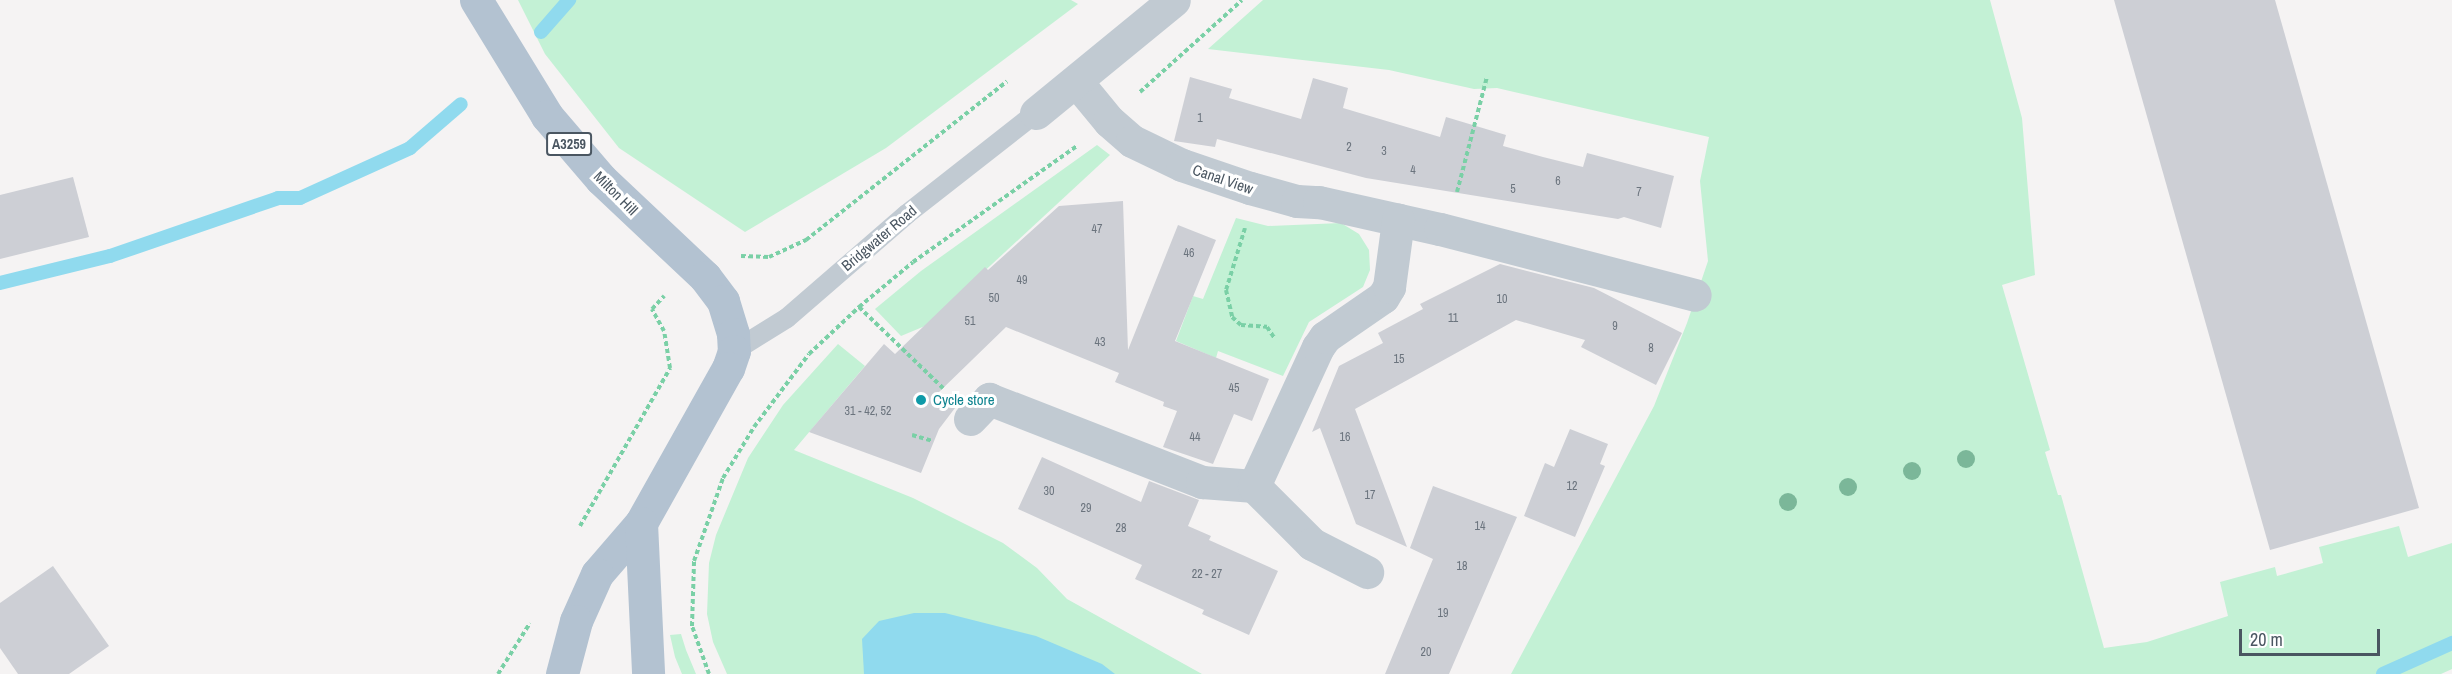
<!DOCTYPE html>
<html>
<head>
<meta charset="utf-8">
<style>
  body { margin:0 }
  #map { position:relative; width:2452px; height:674px; overflow:hidden; background:#f5f3f3; font-family:"Archivo Narrow",sans-serif }
  div>[style] { position:absolute }
  .green>* { inset:0; background:#c3f1d5 }
  .water>* { inset:0; background:#90daee }
  .stream>* { height:14px; margin:-7px; padding:0 7px; transform-origin:7px; border-radius:7px; background:#90daee }
  .building>* { inset:0; background:#cdcfd5 }
  .path>* { height:4px; margin-top:-2px; transform-origin:0; background:repeating-linear-gradient(90deg,#7ad0a6 0 4.5px,transparent 0 7.5px) }
  .lane>* { height:20px; margin:-10px; padding:0 10px; transform-origin:10px; border-radius:10px; background:#c1cad2 }
  .street>* { height:33px; margin:-16.5px; padding:0 16.5px; transform-origin:16.5px; border-radius:16.5px; background:#c1cad2 }
  .primary>* { height:33px; margin:-16.5px; padding:0 16.5px; transform-origin:16.5px; border-radius:16.5px; background:#b3c2d1 }
  .trees>* { width:18px; height:18px; margin:-9px; border-radius:50%; background:#7bb799 }
  .dots>* { width:16px; height:16px; translate:-50% -50%; box-sizing:border-box; border:3px solid #fff; border-radius:50% }
  span { translate:-50% -50%; white-space:nowrap; text-align:center; line-height:1.15; -webkit-text-stroke:6px #fff; paint-order:stroke }
  .number-label { font-size:12px; color:#6b747e }
  .number-label span { -webkit-text-stroke-width:0 }
  .shield-label span { padding:2px 4px; background:#fff; border:2px solid; border-radius:4px; -webkit-text-stroke-width:0 }
  .shield-label { font-size:14px; color:#4a5661; font-weight:700 }
  .street-label { font-size:15px; color:#4a5661 }
  .culture-label { font-size:15px; color:#0d838f }
  .left { translate:0 -50%; text-align:left }
  .scale { position:absolute; left:2239px; top:629px; width:141px; height:27px; box-sizing:border-box; border:3px solid #4a5661; border-top:0; padding-left:8px; font-size:18px; line-height:21px; white-space:nowrap; color:#4a5661; -webkit-text-stroke:4px #fff; paint-order:stroke }
</style>
</head>
<body>
<div id="map">
  <div class="green">
    <i style="clip-path:polygon(518px 0,1071px 0,1078px 4px,886px 148px,745px 232px,619px 148px,545px 54px)"></i>
    <i style="clip-path:polygon(1263px 0,1990px 0,2022px 118px,2035px 275px,2002px 285px,2050px 450px,2045px 452px,2058px 495px,2061px 495px,2104px 648px,2147px 642px,2228px 616px,2220px 582px,2275px 567px,2277px 576px,2323px 563px,2319px 547px,2399px 526px,2408px 557px,2452px 543px,2452px 669px,2441px 674px,1511px 674px,1654px 406px,1687px 323px,1708px 261px,1700px 181px,1709px 137px,1497px 88px,1474px 89px,1389px 70px,1208px 49px)"></i>
    <i style="clip-path:polygon(1097px 145px,1110px 155px,925px 326px,901px 336px,875px 309px,921px 271px)"></i>
    <i style="clip-path:polygon(1236px 218px,1268px 226px,1341px 223px,1359px 234px,1369px 250px,1370px 270px,1363px 287px,1309px 322px,1283px 376px,1218px 351px,1216px 358px,1176px 341px,1193px 296px,1203px 299px)"></i>
    <i style="clip-path:polygon(838px 344px,865px 366px,794px 450px,913px 498px,1003px 543px,1037px 568px,1067px 599px,1202px 674px,727px 674px,713px 642px,707px 614px,709px 563px,716px 535px,748px 458px,783px 405px)"></i>
    <i style="clip-path:polygon(681px 634px,686px 650px,696px 674px,682px 674px,675px 657px,670px 635px)"></i>
  </div>
  <div class="water">
    <i style="clip-path:polygon(914px 613px,945px 613px,1036px 636px,1102px 664px,1115px 674px,864px 674px,862px 639px,879px 621px)"></i>
  </div>
  <div class="stream">
    <i style="left:541px;top:32px;width:43px;rotate:-48.8deg"></i>
    <i style="left:0;top:283px;width:113px;rotate:-13.8deg"></i>
    <i style="left:110px;top:256px;width:178px;rotate:-19deg"></i>
    <i style="left:278px;top:198px;width:22px"></i>
    <i style="left:300px;top:198px;width:121px;rotate:-24.4deg"></i>
    <i style="left:410px;top:148px;width:67px;rotate:-40.8deg"></i>
    <i style="left:2383px;top:674px;width:76px;rotate:-24.2deg"></i>
  </div>
  <div class="building">
    <i style="clip-path:polygon(2114px 0,2275px 0,2419px 508px,2270px 550px)"></i>
    <i style="clip-path:polygon(1190px 77px,1232px 89px,1229px 98px,1301px 119px,1313px 78px,1348px 88px,1343px 108px,1440px 137px,1446px 117px,1506px 135px,1503px 146px,1543px 157px,1583px 167px,1587px 153px,1674px 176px,1661px 228px,1624px 217px,1618px 219px,1366px 178px,1217px 139px,1215px 147px,1174px 141px)"></i>
    <i style="clip-path:polygon(73px 177px,89px 237px,0 259px,0 195px)"></i>
    <i style="clip-path:polygon(1123px 201px,1128px 350px,1178px 225px,1216px 240px,1175px 341px,1269px 379px,1252px 421px,1234px 414px,1213px 464px,1163px 447px,1177px 411px,1163px 406px,1164px 402px,1115px 382px,1119px 373px,1006px 327px,938px 393px,955px 408px,939px 429px,921px 473px,809px 432px,884px 344px,895px 354px,985px 267px,988px 270px,1059px 206px)"></i>
    <i style="clip-path:polygon(1500px 264px,1594px 288px,1682px 333px,1656px 385px,1581px 347px,1585px 340px,1516px 320px,1355px 409px,1407px 547px,1356px 524px,1320px 428px,1312px 432px,1339px 366px,1383px 343px,1378px 333px,1423px 309px,1420px 304px)"></i>
    <i style="clip-path:polygon(1570px 429px,1608px 444px,1600px 464px,1605px 466px,1575px 537px,1524px 516px,1545px 463px,1554px 467px)"></i>
    <i style="clip-path:polygon(1042px 457px,1141px 502px,1149px 481px,1199px 500px,1188px 526px,1211px 536px,1209px 540px,1278px 571px,1249px 635px,1202px 614px,1204px 610px,1135px 579px,1142px 565px,1018px 509px)"></i>
    <i style="clip-path:polygon(1433px 486px,1517px 517px,1449px 674px,1385px 674px,1433px 559px,1410px 548px)"></i>
    <i style="clip-path:polygon(53px 566px,109px 646px,69px 674px,18px 674px,0 648px,0 603px)"></i>
  </div>
  <div class="path">
    <i style="left:1140px;top:92px;width:137px;rotate:-42deg"></i>
    <i style="left:1457px;top:192px;width:119px;rotate:-75.4deg"></i>
    <i style="left:1245px;top:228px;width:65px;rotate:107deg"></i>
    <i style="left:1226px;top:290px;width:28px;rotate:77deg"></i>
    <i style="left:1232px;top:317px;width:12px;rotate:42deg"></i>
    <i style="left:1241px;top:325px;width:26px;rotate:4deg"></i>
    <i style="left:1267px;top:327px;width:14px;rotate:56deg"></i>
    <i style="left:741px;top:256px;width:28px;rotate:2deg"></i>
    <i style="left:769px;top:257px;width:41px;rotate:-24.7deg"></i>
    <i style="left:806px;top:240px;width:256px;rotate:-38.3deg"></i>
    <i style="left:859px;top:307px;width:117px;rotate:44deg"></i>
    <i style="left:912px;top:435px;width:22px;rotate:16deg"></i>
    <i style="left:580px;top:526px;width:182px;rotate:-60.3deg"></i>
    <i style="left:670px;top:368px;width:37px;rotate:-99deg"></i>
    <i style="left:664px;top:331px;width:25px;rotate:-119deg"></i>
    <i style="left:652px;top:309px;width:18px;rotate:-47deg"></i>
    <i style="left:498px;top:674px;width:60px;rotate:-57.9deg"></i>
    <i style="left:709px;top:674px;width:51px;rotate:-109.5deg"></i>
    <i style="left:692px;top:626px;width:65px;rotate:-88.2deg"></i>
    <i style="left:694px;top:561px;width:88px;rotate:-70.7deg"></i>
    <i style="left:723px;top:478px;width:60px;rotate:-58.7deg"></i>
    <i style="left:754px;top:427px;width:91px;rotate:-53deg"></i>
    <i style="left:809px;top:354px;width:69px;rotate:-43.2deg"></i>
    <i style="left:859px;top:307px;width:70px;rotate:-39.8deg"></i>
    <i style="left:913px;top:262px;width:201px;rotate:-35.3deg"></i>
  </div>
  <div class="lane">
    <i style="left:734px;top:351px;width:62px;rotate:-31.9deg"></i>
    <i style="left:787px;top:318px;width:159px;rotate:-40.9deg"></i>
    <i style="left:907px;top:214px;width:164px;rotate:-38.1deg"></i>
  </div>
  <div class="street">
    <i style="left:1076px;top:81px;width:52px;rotate:50.5deg"></i>
    <i style="left:1109px;top:121px;width:30px;rotate:41deg"></i>
    <i style="left:1132px;top:141px;width:55px;rotate:25.6deg"></i>
    <i style="left:1182px;top:165px;width:72px;rotate:18.7deg"></i>
    <i style="left:1250px;top:188px;width:49px;rotate:15.5deg"></i>
    <i style="left:1297px;top:201px;width:22px;rotate:3deg"></i>
    <i style="left:1319px;top:202px;width:124px;rotate:12.6deg"></i>
    <i style="left:1440px;top:229px;width:263px;rotate:14.5deg"></i>
    <i style="left:1036px;top:113px;width:178px;rotate:-39.3deg"></i>
    <i style="left:970px;top:419px;width:28px;rotate:-46deg"></i>
    <i style="left:989px;top:399px;width:229px;rotate:21.3deg"></i>
    <i style="left:1202px;top:482px;width:52px;rotate:4.4deg"></i>
    <i style="left:1254px;top:486px;width:82px;rotate:45deg"></i>
    <i style="left:1312px;top:544px;width:62px;rotate:27deg"></i>
    <i style="left:1254px;top:486px;width:153px;rotate:-65.3deg"></i>
    <i style="left:1318px;top:347px;width:12px;rotate:-55deg"></i>
    <i style="left:1325px;top:337px;width:70px;rotate:-34.6deg"></i>
    <i style="left:1383px;top:297px;width:12px;rotate:-59deg"></i>
    <i style="left:1389px;top:287px;width:68px;rotate:-82.3deg"></i>
  </div>
  <div class="primary">
    <i style="left:476px;top:0;width:136px;rotate:58.5deg"></i>
    <i style="left:547px;top:116px;width:83px;rotate:49.4deg"></i>
    <i style="left:601px;top:179px;width:143px;rotate:43.3deg"></i>
    <i style="left:705px;top:277px;width:30px;rotate:53deg"></i>
    <i style="left:723px;top:301px;width:34px;rotate:73deg"></i>
    <i style="left:733px;top:334px;width:17px;rotate:87deg"></i>
    <i style="left:734px;top:351px;width:18px;rotate:109deg"></i>
    <i style="left:728px;top:368px;width:178px;rotate:119.3deg"></i>
    <i style="left:641px;top:523px;width:67px;rotate:130.8deg"></i>
    <i style="left:597px;top:574px;width:51px;rotate:114.1deg"></i>
    <i style="left:576px;top:621px;width:55px;rotate:104.8deg"></i>
    <i style="left:641px;top:523px;width:151px;rotate:87.3deg"></i>
  </div>
  <div class="trees">
    <i style="left:1966px;top:459px"></i>
    <i style="left:1912px;top:471px"></i>
    <i style="left:1848px;top:487px"></i>
    <i style="left:1788px;top:502px"></i>
  </div>
  <div class="dots">
    <i style="left:921px;top:400px;background:#0f9aa8"></i>
  </div>
  <div class="number-label">
    <span style="left:1200px;top:119px">1</span>
    <span style="left:1349px;top:148px">2</span>
    <span style="left:1384px;top:152px">3</span>
    <span style="left:1413px;top:171px">4</span>
    <span style="left:1558px;top:182px">6</span>
    <span style="left:1513px;top:190px">5</span>
    <span style="left:1639px;top:193px">7</span>
    <span style="left:1097px;top:230px">47</span>
    <span style="left:1189px;top:254px">46</span>
    <span style="left:1022px;top:281px">49</span>
    <span style="left:994px;top:299px">50</span>
    <span style="left:1502px;top:300px">10</span>
    <span style="left:1453px;top:319px">11</span>
    <span style="left:970px;top:322px">51</span>
    <span style="left:1615px;top:327px">9</span>
    <span style="left:1100px;top:343px">43</span>
    <span style="left:1651px;top:349px">8</span>
    <span style="left:1399px;top:360px">15</span>
    <span style="left:1234px;top:389px">45</span>
    <span style="left:868px;top:412px">31 - 42, 52</span>
    <span style="left:1195px;top:438px">44</span>
    <span style="left:1345px;top:438px">16</span>
    <span style="left:1572px;top:487px">12</span>
    <span style="left:1049px;top:492px">30</span>
    <span style="left:1370px;top:496px">17</span>
    <span style="left:1086px;top:509px">29</span>
    <span style="left:1480px;top:527px">14</span>
    <span style="left:1121px;top:529px">28</span>
    <span style="left:1462px;top:567px">18</span>
    <span style="left:1207px;top:575px">22 - 27</span>
    <span style="left:1443px;top:614px">19</span>
    <span style="left:1426px;top:653px">20</span>
  </div>
  <div class="shield-label">
    <span style="left:569px;top:144px">A3259</span>
  </div>
  <div class="street-label">
    <span style="left:1223px;top:179px;rotate:19deg">Canal View</span>
    <span style="left:616px;top:193px;rotate:45deg">Milton Hill</span>
    <span style="left:879px;top:238px;rotate:-40deg">Bridgwater Road</span>
  </div>
  <div class="culture-label">
    <span class="left" style="left:933px;top:400px">Cycle store</span>
  </div>
  <div class="scale">20 m</div>
</div>
</body>
</html>
